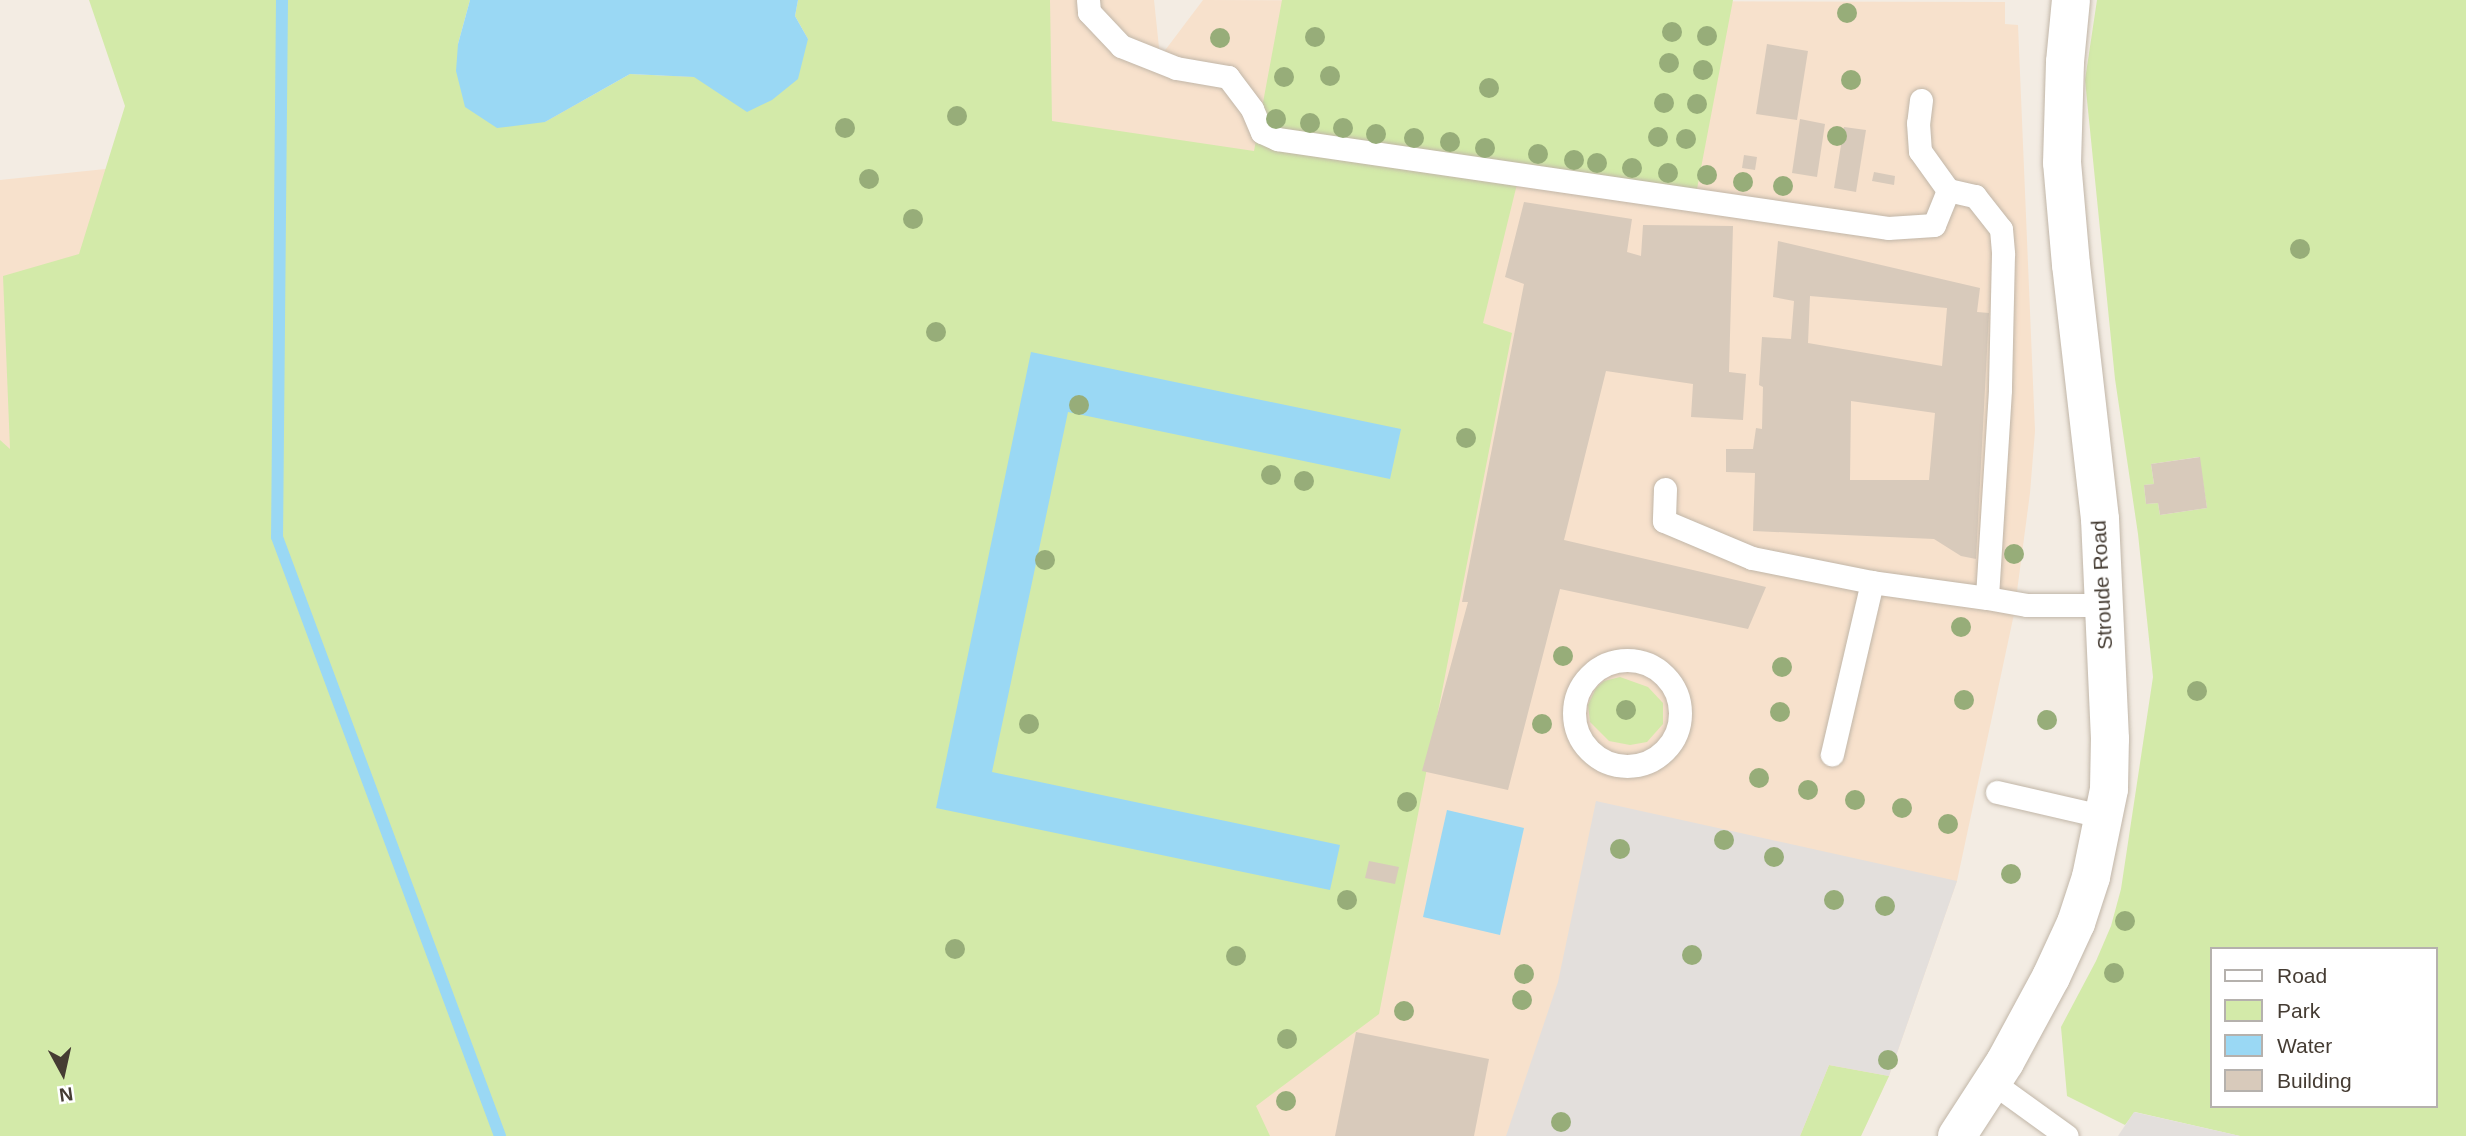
<!DOCTYPE html>
<html>
<head>
<meta charset="utf-8">
<style>
  body { margin:0 }
  #map { position:relative; width:2466px; height:1136px; overflow:hidden; background:#f3ece3; font-family:Arial,sans-serif }
  div>[style] { position:absolute }
  .commercial>* { inset:0; background:#f7e1cc }
  .green>* { inset:0; background:#d3eaa9 }
  .parking>* { inset:0; background:#e3dfdc }
  .water>* { inset:0; background:#9ad8f4 }
  .stream>* { height:12px; margin:-6px; padding:0 6px; transform-origin:6px; border-radius:6px; background:#9ad8f4 }
  .building>* { inset:0; background:#d8cabb }
  .roads { filter:drop-shadow(0 0 2px #c1b6a8) drop-shadow(0 0 2px #c1b6a8) }
  .service>* { height:23px; margin:-11.5px; padding:0 11.5px; transform-origin:11.5px; border-radius:11.5px; background:#fff }
  .service>.ring { margin:-11.5px; padding:0; box-sizing:content-box; background:none; border:23px solid #fff; border-radius:50% }
  .tertiary>* { height:38px; margin:-19px; padding:0 19px; transform-origin:19px; border-radius:19px; background:#fff }
  .trees>* { width:20px; height:20px; margin:-10px; border-radius:50%; background:#97ad79 }
  span { translate:-50% -50%; white-space:nowrap; text-align:center; line-height:1.15; -webkit-text-stroke:6px #fff; paint-order:stroke }
  .street-label { font-size:21px; color:#453c33 }
  .legend { position:absolute; left:2210px; top:947px; width:228px; height:161px; box-sizing:border-box; background:#fff; border:2px solid #b5b1ad; margin:0; padding:9px 12px; list-style:none; font-size:21px; color:#453c33 }
  .legend li { display:flex; align-items:center; gap:14px; height:35px }
  .legend b { width:35px; border:2px solid #b5b1ad }
  .north { position:absolute; left:28px; top:1038px; width:70px; height:70px; -webkit-text-stroke:5px #fff; paint-order:stroke; rotate:172deg; font-size:19px; font-weight:700; line-height:28px; text-align:center; color:#453c33 }
  .north::after { content:''; display:block; margin:auto; width:24px; height:32px; background:#453c33; clip-path:polygon(50% 0,100% 100%,50% 72%,0 100%) }
</style>
</head>
<body>
<div id="map">
  <div class="commercial">
    <i style="clip-path:polygon(905px 0,1154px 0,1160px 57px,1203px 0,2005px 2px,2005px 24px,2018px 25px,2035px 431px,2030px 493px,2014px 614px,1957px 881px,1889px 1076px,1861px 1136px,589px 1136px,0 539px,0 180px,497px 128px)"></i>
  </div>
  <div class="green">
    <i style="clip-path:polygon(89px 0,470px 0,458px 44px,545px 122px,630px 74px,694px 77px,808px 39px,795px 16px,798px 0,1050px 0,1052px 121px,1254px 151px,1282px 0,1733px 0,1693px 210px,1517px 184px,1483px 323px,1512px 333px,1379px 1014px,1256px 1106px,1270px 1136px,0 1136px,0 440px,10px 449px,3px 276px,79px 254px,125px 106px)"></i>
    <i style="clip-path:polygon(evenodd,2097px 0,2466px 0,2466px 1136px,2240px 1136px,2135px 1112px,2125px 1125px,2067px 1096px,2061px 1027px,2096px 961px,2111px 926px,2121px 889px,2153px 677px,2138px 534px,2115px 379px,2085px 80px,2097px 0,2199px 457px,2207px 508px,2160px 515px,2158px 503px,2146px 504px,2144px 485px,2154px 484px,2151px 464px,2199px 457px,2097px 0,2212px 949px,2436px 949px,2436px 1106px,2212px 1106px,2212px 949px)"></i>
    <i style="clip-path:polygon(1620px 677px,1648px 687px,1663px 703px,1663px 724px,1647px 742px,1630px 745px,1609px 741px,1590px 722px,1588px 705px,1596px 688px,1604px 681px)"></i>
    <i style="clip-path:polygon(1829px 1065px,1889px 1076px,1861px 1136px,1800px 1136px)"></i>
  </div>
  <div class="parking">
    <i style="clip-path:polygon(1596px 801px,1957px 881px,1889px 1076px,1829px 1065px,1800px 1136px,1506px 1136px,1558px 982px)"></i>
    <i style="clip-path:polygon(2134px 1112px,2240px 1136px,2118px 1136px)"></i>
  </div>
  <div class="water">
    <i style="clip-path:polygon(470px 0,798px 0,795px 16px,808px 39px,798px 79px,772px 100px,747px 112px,694px 77px,630px 74px,545px 122px,497px 128px,465px 107px,456px 71px,458px 44px)"></i>
    <i style="clip-path:polygon(1031px 352px,1401px 429px,1390px 479px,1068px 412px,992px 772px,1340px 845px,1330px 890px,936px 808px)"></i>
    <i style="clip-path:polygon(1447px 810px,1524px 828px,1500px 935px,1423px 917px)"></i>
  </div>
  <div class="stream">
    <i style="left:282px;top:0;width:537px;rotate:90.53deg"></i>
    <i style="left:277px;top:537px;width:639px;rotate:69.58deg"></i>
  </div>
  <div class="building">
    <i style="clip-path:polygon(1767px 44px,1808px 51px,1797px 120px,1756px 114px)"></i>
    <i style="clip-path:polygon(1800px 119px,1825px 124px,1817px 177px,1792px 173px)"></i>
    <i style="clip-path:polygon(1844px 127px,1866px 130px,1856px 192px,1834px 188px)"></i>
    <i style="clip-path:polygon(1744px 155px,1757px 157px,1755px 170px,1742px 168px)"></i>
    <i style="clip-path:polygon(1874px 172px,1895px 176px,1894px 185px,1872px 181px)"></i>
    <i style="clip-path:polygon(1524px 202px,1632px 219px,1627px 252px,1641px 256px,1643px 225px,1733px 226px,1729px 372px,1746px 374px,1743px 420px,1691px 417px,1693px 384px,1606px 371px,1564px 540px,1766px 587px,1748px 629px,1560px 589px,1508px 790px,1422px 771px,1468px 602px,1462px 602px,1524px 284px,1505px 277px)"></i>
    <i style="clip-path:polygon(evenodd,1778px 241px,1980px 288px,1977px 312px,1989px 313px,1976px 559px,1961px 556px,1934px 539px,1753px 531px,1755px 473px,1726px 472px,1726px 449px,1753px 449px,1756px 428px,1762px 429px,1763px 387px,1759px 385px,1762px 337px,1791px 339px,1794px 301px,1773px 297px,1778px 241px,1810px 296px,1947px 308px,1942px 366px,1808px 343px,1810px 296px,1778px 241px,1851px 401px,1935px 413px,1929px 480px,1850px 480px,1851px 401px)"></i>
    <i style="clip-path:polygon(2200px 457px,2207px 508px,2160px 515px,2158px 503px,2146px 504px,2144px 485px,2154px 484px,2151px 464px)"></i>
    <i style="clip-path:polygon(1369px 861px,1399px 867px,1395px 884px,1365px 878px)"></i>
    <i style="clip-path:polygon(1356px 1032px,1489px 1059px,1474px 1136px,1335px 1136px)"></i>
  </div>
  <div class="roads">
    <div class="service">
      <i style="left:1088px;top:0;width:12px;rotate:85deg"></i>
      <i style="left:1089px;top:12px;width:47px;rotate:46.7deg"></i>
      <i style="left:1121px;top:46px;width:59px;rotate:21.8deg"></i>
      <i style="left:1176px;top:68px;width:53px;rotate:9.8deg"></i>
      <i style="left:1228px;top:77px;width:40px;rotate:53deg"></i>
      <i style="left:1252px;top:109px;width:25px;rotate:67deg"></i>
      <i style="left:1262px;top:132px;width:17px;rotate:25deg"></i>
      <i style="left:1277px;top:139px;width:617px;rotate:8.29deg"></i>
      <i style="left:1888px;top:228px;width:46px;rotate:-3.7deg"></i>
      <i style="left:1934px;top:225px;width:38px;rotate:-68deg"></i>
      <i style="left:1948px;top:190px;width:28px;rotate:13deg"></i>
      <i style="left:1975px;top:196px;width:42px;rotate:51.8deg"></i>
      <i style="left:2001px;top:229px;width:25px;rotate:85deg"></i>
      <i style="left:2003px;top:254px;width:136px;rotate:91.3deg"></i>
      <i style="left:2000px;top:390px;width:208px;rotate:93.6deg"></i>
      <i style="left:1987px;top:598px;width:116px;rotate:-172.1deg"></i>
      <i style="left:1921px;top:100px;width:23px;rotate:97deg"></i>
      <i style="left:1918px;top:123px;width:28px;rotate:86deg"></i>
      <i style="left:1920px;top:151px;width:48px;rotate:54.3deg"></i>
      <i style="left:1665px;top:489px;width:32px;rotate:92deg"></i>
      <i style="left:1664px;top:521px;width:95px;rotate:22.8deg"></i>
      <i style="left:1752px;top:558px;width:122px;rotate:11.3deg"></i>
      <i style="left:1872px;top:582px;width:177px;rotate:103.1deg"></i>
      <i style="left:1987px;top:598px;width:41px;rotate:9.9deg"></i>
      <i style="left:2027px;top:605px;width:76px"></i>
      <i class="ring" style="left:1574px;top:660px;width:83px;height:83px"></i>
      <i style="left:1997px;top:792px;width:111px;rotate:13deg"></i>
      <i style="left:1992px;top:1082px;width:92px;rotate:35.8deg"></i>
    </div>
    <div class="tertiary">
      <i style="left:1957px;top:1136px;width:88px;rotate:-57deg"></i>
      <i style="left:2005px;top:1062px;width:97px;rotate:-61.6deg"></i>
      <i style="left:2051px;top:977px;width:60px;rotate:-65.2deg"></i>
      <i style="left:2076px;top:923px;width:48px;rotate:-71.9deg"></i>
      <i style="left:2091px;top:877px;width:90px;rotate:-78.4deg"></i>
      <i style="left:2109px;top:789px;width:50px;rotate:-88.9deg"></i>
      <i style="left:2110px;top:739px;width:220px;rotate:-92.6deg"></i>
      <i style="left:2100px;top:519px;width:256px;rotate:-96.5deg"></i>
      <i style="left:2071px;top:265px;width:102px;rotate:-95deg"></i>
      <i style="left:2062px;top:163px;width:101px;rotate:-88.3deg"></i>
      <i style="left:2065px;top:62px;width:62px;rotate:-84.5deg"></i>
    </div>
  </div>
  <div class="trees">
    <i style="left:1847px;top:13px"></i>
    <i style="left:1672px;top:32px"></i>
    <i style="left:1707px;top:36px"></i>
    <i style="left:1315px;top:37px"></i>
    <i style="left:1220px;top:38px"></i>
    <i style="left:1669px;top:63px"></i>
    <i style="left:1703px;top:70px"></i>
    <i style="left:1330px;top:76px"></i>
    <i style="left:1284px;top:77px"></i>
    <i style="left:1851px;top:80px"></i>
    <i style="left:1489px;top:88px"></i>
    <i style="left:1664px;top:103px"></i>
    <i style="left:1697px;top:104px"></i>
    <i style="left:957px;top:116px"></i>
    <i style="left:1276px;top:119px"></i>
    <i style="left:1310px;top:123px"></i>
    <i style="left:845px;top:128px"></i>
    <i style="left:1343px;top:128px"></i>
    <i style="left:1376px;top:134px"></i>
    <i style="left:1837px;top:136px"></i>
    <i style="left:1658px;top:137px"></i>
    <i style="left:1414px;top:138px"></i>
    <i style="left:1686px;top:139px"></i>
    <i style="left:1450px;top:142px"></i>
    <i style="left:1485px;top:148px"></i>
    <i style="left:1538px;top:154px"></i>
    <i style="left:1574px;top:160px"></i>
    <i style="left:1597px;top:163px"></i>
    <i style="left:1632px;top:168px"></i>
    <i style="left:1668px;top:173px"></i>
    <i style="left:1707px;top:175px"></i>
    <i style="left:869px;top:179px"></i>
    <i style="left:1743px;top:182px"></i>
    <i style="left:1783px;top:186px"></i>
    <i style="left:913px;top:219px"></i>
    <i style="left:2300px;top:249px"></i>
    <i style="left:936px;top:332px"></i>
    <i style="left:1079px;top:405px"></i>
    <i style="left:1466px;top:438px"></i>
    <i style="left:1271px;top:475px"></i>
    <i style="left:1304px;top:481px"></i>
    <i style="left:2014px;top:554px"></i>
    <i style="left:1045px;top:560px"></i>
    <i style="left:1961px;top:627px"></i>
    <i style="left:1563px;top:656px"></i>
    <i style="left:1782px;top:667px"></i>
    <i style="left:2197px;top:691px"></i>
    <i style="left:1964px;top:700px"></i>
    <i style="left:1626px;top:710px"></i>
    <i style="left:1780px;top:712px"></i>
    <i style="left:2047px;top:720px"></i>
    <i style="left:1029px;top:724px"></i>
    <i style="left:1542px;top:724px"></i>
    <i style="left:1759px;top:778px"></i>
    <i style="left:1808px;top:790px"></i>
    <i style="left:1855px;top:800px"></i>
    <i style="left:1407px;top:802px"></i>
    <i style="left:1902px;top:808px"></i>
    <i style="left:1948px;top:824px"></i>
    <i style="left:1724px;top:840px"></i>
    <i style="left:1620px;top:849px"></i>
    <i style="left:1774px;top:857px"></i>
    <i style="left:2011px;top:874px"></i>
    <i style="left:1347px;top:900px"></i>
    <i style="left:1834px;top:900px"></i>
    <i style="left:1885px;top:906px"></i>
    <i style="left:2125px;top:921px"></i>
    <i style="left:955px;top:949px"></i>
    <i style="left:1692px;top:955px"></i>
    <i style="left:1236px;top:956px"></i>
    <i style="left:2114px;top:973px"></i>
    <i style="left:1524px;top:974px"></i>
    <i style="left:1522px;top:1000px"></i>
    <i style="left:1404px;top:1011px"></i>
    <i style="left:1287px;top:1039px"></i>
    <i style="left:1888px;top:1060px"></i>
    <i style="left:1286px;top:1101px"></i>
    <i style="left:1561px;top:1122px"></i>
  </div>
  <div class="street-label">
    <span style="left:2102px;top:585px;rotate:-93deg">Stroude Road</span>
  </div>
  <ul class="legend">
  <li><b style="height:9px;background:#fff"></b>Road</li>
  <li><b style="height:19px;background:#d3eaa9"></b>Park</li>
  <li><b style="height:19px;background:#9ad8f4"></b>Water</li>
  <li><b style="height:19px;background:#d8cabb"></b>Building</li>
  </ul>
  <div class="north">N</div>
</div>
</body>
</html>
